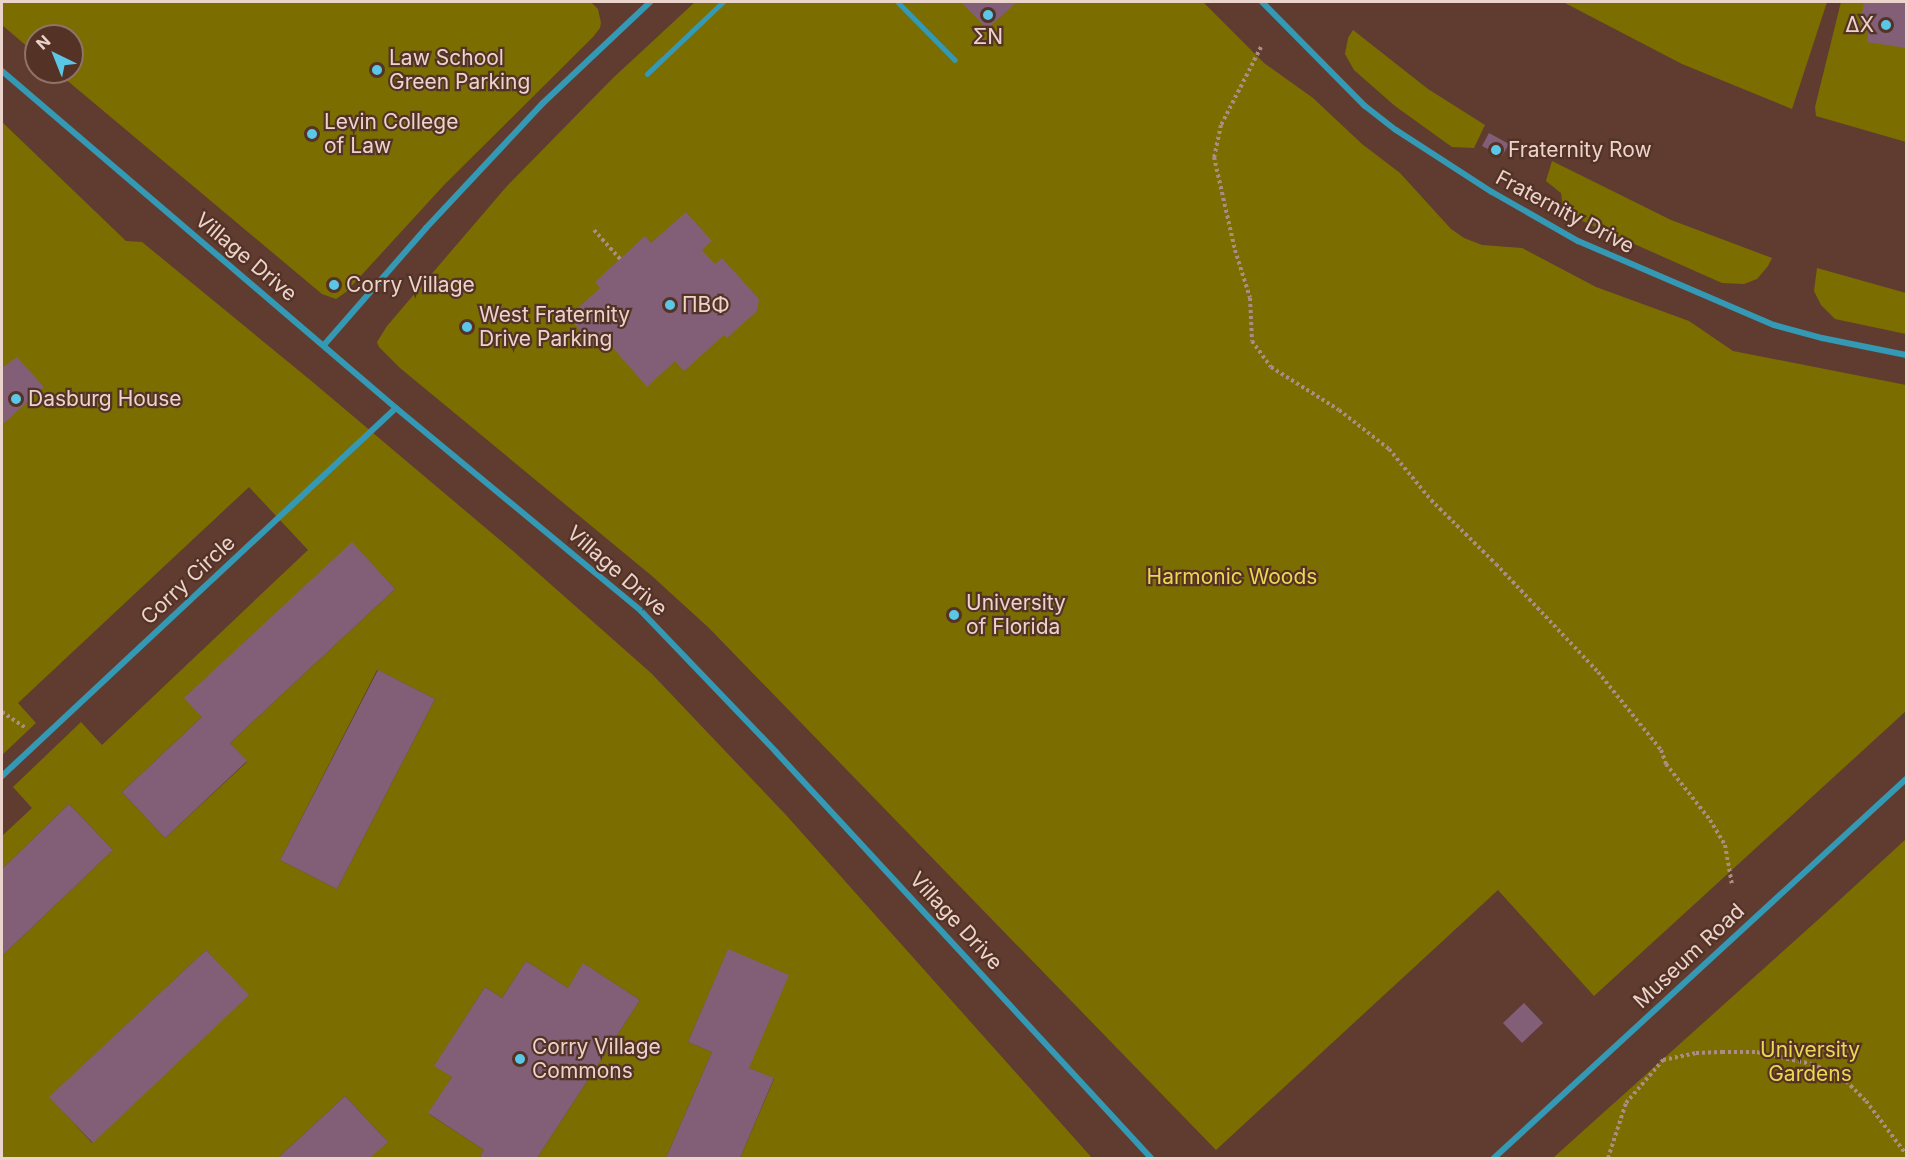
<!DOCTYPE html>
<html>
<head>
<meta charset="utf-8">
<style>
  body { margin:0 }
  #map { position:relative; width:1908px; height:1160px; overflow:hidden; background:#603c30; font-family:Inter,sans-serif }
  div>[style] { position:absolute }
  .green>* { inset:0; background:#7c6d00 }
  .building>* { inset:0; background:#825f76 }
  .path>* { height:4px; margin-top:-2px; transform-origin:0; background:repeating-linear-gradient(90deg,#aa8d83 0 3px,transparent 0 6px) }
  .lane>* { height:4.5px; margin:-2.25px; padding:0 2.25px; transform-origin:2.25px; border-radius:2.25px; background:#3499b4 }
  .street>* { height:6px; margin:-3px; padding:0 3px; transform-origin:3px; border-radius:3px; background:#3499b4 }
  .dots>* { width:16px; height:16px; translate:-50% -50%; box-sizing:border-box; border:3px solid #543226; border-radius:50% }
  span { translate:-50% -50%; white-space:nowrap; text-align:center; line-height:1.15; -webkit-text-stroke:4.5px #543226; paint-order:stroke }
  .poi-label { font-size:21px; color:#ebd4cc }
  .right { translate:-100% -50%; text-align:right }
  .left { translate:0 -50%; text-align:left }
  .street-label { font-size:21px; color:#ebd4cc }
  .park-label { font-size:21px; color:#edd751 }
  .frame { position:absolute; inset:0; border:3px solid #ebd4cc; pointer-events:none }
  .north { position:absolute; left:24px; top:24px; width:60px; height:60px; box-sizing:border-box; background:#543226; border:2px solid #907368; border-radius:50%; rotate:317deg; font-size:16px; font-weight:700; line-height:24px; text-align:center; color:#ebd4cc }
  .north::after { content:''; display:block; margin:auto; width:21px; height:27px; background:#5bc7e7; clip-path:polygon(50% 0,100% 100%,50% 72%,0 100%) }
</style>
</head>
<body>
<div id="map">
  <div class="green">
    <i style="clip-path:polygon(2px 2px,591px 2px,598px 9px,601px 23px,600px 28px,593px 37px,444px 185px,346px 292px,336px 299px,322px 294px,57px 72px,72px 72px,72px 36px,36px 36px,36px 54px,2px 25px)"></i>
    <i style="clip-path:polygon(695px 2px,1203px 2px,1264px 63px,1313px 98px,1362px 144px,1400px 173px,1451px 229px,1464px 238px,1482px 245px,1522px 248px,1596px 287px,1689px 321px,1733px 351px,1906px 385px,1906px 711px,1594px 996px,1498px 890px,1216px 1150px,709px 628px,652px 576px,400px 368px,379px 347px,377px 342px,387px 326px,507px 186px,613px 78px)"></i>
    <i style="clip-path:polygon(1563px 2px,1827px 2px,1792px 109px,1682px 64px)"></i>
    <i style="clip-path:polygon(1841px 2px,1906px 2px,1906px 142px,1816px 116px,1815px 107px)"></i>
    <i style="clip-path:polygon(1353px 30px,1428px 89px,1485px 125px,1474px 148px,1452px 147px,1395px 106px,1354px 70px,1345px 54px,1348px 38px)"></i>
    <i style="clip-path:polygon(evenodd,2px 122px,126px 241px,142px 242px,309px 379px,513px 551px,651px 673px,786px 815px,1092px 1158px,740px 1158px,774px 1079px,749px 1068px,728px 950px,688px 1042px,712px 1052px,666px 1158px,537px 1158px,640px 1000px,584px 964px,568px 988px,526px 961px,502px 998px,485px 987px,435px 1065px,452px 1077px,429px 1114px,484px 1150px,480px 1156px,483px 1158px,370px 1158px,387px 1141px,345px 1096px,278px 1158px,2px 1158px,2px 956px,113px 850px,69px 804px,2px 869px,2px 836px,32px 808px,13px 787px,81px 722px,102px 745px,308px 550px,249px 487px,18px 703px,36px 723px,2px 755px,2px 122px,352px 543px,395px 589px,230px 743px,247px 762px,165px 838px,122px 792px,202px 717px,352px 543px,2px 122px,377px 670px,435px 699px,337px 889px,280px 860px,377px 670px,2px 122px,206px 950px,248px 995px,92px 1143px,50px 1097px,206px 950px)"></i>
    <i style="clip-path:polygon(1552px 161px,1671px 220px,1772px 258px,1768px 266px,1757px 279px,1744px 284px,1722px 283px,1569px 215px,1563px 208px,1561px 193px,1546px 181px)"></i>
    <i style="clip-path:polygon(1817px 268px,1906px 293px,1906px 334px,1835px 319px,1821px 305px,1814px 291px)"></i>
    <i style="clip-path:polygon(1906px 839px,1906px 1158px,1553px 1158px,1820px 918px)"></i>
  </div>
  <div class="building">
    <i style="clip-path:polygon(961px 2px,1017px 2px,987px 29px)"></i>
    <i style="clip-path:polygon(1864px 2px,1906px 2px,1906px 48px,1867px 42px,1869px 26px,1860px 24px)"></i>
    <i style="clip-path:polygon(1489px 133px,1509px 144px,1502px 156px,1482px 146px)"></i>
    <i style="clip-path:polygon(686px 212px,712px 241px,702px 250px,715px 264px,722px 258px,759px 299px,757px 311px,727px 338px,724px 335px,684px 371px,675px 361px,647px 387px,606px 340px,596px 348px,568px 317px,600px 288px,595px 282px,645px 236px,651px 243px)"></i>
    <i style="clip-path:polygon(17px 357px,44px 387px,2px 425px,2px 368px)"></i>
    <i style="clip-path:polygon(352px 542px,395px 589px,230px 743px,247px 761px,165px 838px,122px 792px,202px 717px,184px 698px)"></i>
    <i style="clip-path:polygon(378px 670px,435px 699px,337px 889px,280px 860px)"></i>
    <i style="clip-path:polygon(69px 804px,113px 850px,2px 956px,2px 869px)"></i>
    <i style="clip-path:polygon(728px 949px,789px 975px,749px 1068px,774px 1078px,740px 1158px,666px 1158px,712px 1052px,688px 1042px)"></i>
    <i style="clip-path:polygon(206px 950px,249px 995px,93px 1143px,49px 1097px)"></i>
    <i style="clip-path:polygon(526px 961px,568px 988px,583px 963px,640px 1000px,537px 1158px,483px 1158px,480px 1156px,484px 1150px,428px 1113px,452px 1077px,434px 1066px,485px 987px,502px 998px)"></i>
    <i style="clip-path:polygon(1524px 1003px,1543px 1023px,1522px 1043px,1503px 1023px)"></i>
    <i style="clip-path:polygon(345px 1096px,388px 1142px,370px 1158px,278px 1158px)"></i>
  </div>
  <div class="path">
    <i style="left:1261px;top:47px;width:88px;rotate:117.1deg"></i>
    <i style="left:1221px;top:125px;width:33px;rotate:102deg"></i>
    <i style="left:1214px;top:157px;width:95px;rotate:77.3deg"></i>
    <i style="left:1235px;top:250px;width:50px;rotate:72.6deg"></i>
    <i style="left:1250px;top:298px;width:43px;rotate:87.3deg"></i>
    <i style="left:1252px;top:341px;width:32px;rotate:54deg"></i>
    <i style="left:1271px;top:367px;width:80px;rotate:32.3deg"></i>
    <i style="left:1339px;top:410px;width:63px;rotate:38deg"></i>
    <i style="left:1389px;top:449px;width:66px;rotate:50.5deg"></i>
    <i style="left:1431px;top:500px;width:91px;rotate:44.6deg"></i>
    <i style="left:1496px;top:564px;width:149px;rotate:46.6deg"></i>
    <i style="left:1598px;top:672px;width:100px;rotate:51.1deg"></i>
    <i style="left:1661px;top:750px;width:15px;rotate:70deg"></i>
    <i style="left:1666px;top:764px;width:71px;rotate:51.8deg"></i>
    <i style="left:1710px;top:820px;width:29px;rotate:59deg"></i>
    <i style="left:1725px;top:845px;width:39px;rotate:80deg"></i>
    <i style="left:594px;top:230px;width:39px;rotate:48deg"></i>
    <i style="left:2px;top:712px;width:29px;rotate:34deg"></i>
    <i style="left:1608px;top:1158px;width:58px;rotate:-71.9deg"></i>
    <i style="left:1626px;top:1103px;width:57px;rotate:-49.3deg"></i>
    <i style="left:1663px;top:1060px;width:34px;rotate:-12deg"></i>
    <i style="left:1696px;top:1053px;width:26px;rotate:-2deg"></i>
    <i style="left:1722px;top:1052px;width:35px"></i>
    <i style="left:1757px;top:1052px;width:56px;rotate:12.3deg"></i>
    <i style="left:1812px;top:1064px;width:33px;rotate:23deg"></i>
    <i style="left:1842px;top:1077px;width:34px;rotate:45deg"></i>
    <i style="left:1866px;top:1101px;width:66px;rotate:53deg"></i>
  </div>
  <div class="lane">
    <i style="left:898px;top:2px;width:81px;rotate:45.5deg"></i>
    <i style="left:647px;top:74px;width:105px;rotate:-43.5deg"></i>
  </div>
  <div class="street">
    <i style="left:1262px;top:2px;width:146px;rotate:45.3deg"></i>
    <i style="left:1365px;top:106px;width:39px;rotate:38deg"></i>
    <i style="left:1396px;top:130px;width:114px;rotate:32.9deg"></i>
    <i style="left:1492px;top:192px;width:99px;rotate:29.7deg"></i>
    <i style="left:1578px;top:241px;width:213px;rotate:23.2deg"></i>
    <i style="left:1774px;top:325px;width:50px;rotate:15.2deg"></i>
    <i style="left:1822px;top:338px;width:86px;rotate:11.4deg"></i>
    <i style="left:2px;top:71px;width:518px;rotate:40.54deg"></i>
    <i style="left:396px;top:408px;width:318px;rotate:39.6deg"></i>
    <i style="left:641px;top:611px;width:195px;rotate:46.2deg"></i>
    <i style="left:776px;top:752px;width:553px;rotate:47.27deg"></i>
    <i style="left:324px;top:345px;width:155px;rotate:-48.9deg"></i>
    <i style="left:426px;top:228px;width:171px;rotate:-46.9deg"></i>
    <i style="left:543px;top:103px;width:147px;rotate:-43.3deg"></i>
    <i style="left:2px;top:776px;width:539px;rotate:-43.05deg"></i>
    <i style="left:1494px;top:1158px;width:560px;rotate:-42.61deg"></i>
  </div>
  <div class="dots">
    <i style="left:988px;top:15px;background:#5bc7e7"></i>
    <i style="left:1886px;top:25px;background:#5bc7e7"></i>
    <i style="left:377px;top:70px;background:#5bc7e7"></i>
    <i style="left:312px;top:134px;background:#5bc7e7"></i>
    <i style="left:1496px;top:150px;background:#5bc7e7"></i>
    <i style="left:334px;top:285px;background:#5bc7e7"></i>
    <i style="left:670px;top:305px;background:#5bc7e7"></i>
    <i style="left:467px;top:327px;background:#5bc7e7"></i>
    <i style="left:16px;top:399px;background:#5bc7e7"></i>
    <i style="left:954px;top:615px;background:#5bc7e7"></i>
    <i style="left:520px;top:1059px;background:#5bc7e7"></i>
  </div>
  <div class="poi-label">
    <span class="right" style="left:1874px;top:25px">ΔΧ</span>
    <span style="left:988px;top:37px">ΣΝ</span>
    <span class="left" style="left:389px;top:70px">Law School<br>Green Parking</span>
    <span class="left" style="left:324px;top:134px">Levin College<br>of Law</span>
    <span class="left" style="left:1508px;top:150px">Fraternity Row</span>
    <span class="left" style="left:346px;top:285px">Corry Village</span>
    <span class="left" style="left:682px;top:305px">ΠΒΦ</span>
    <span class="left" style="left:479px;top:327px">West Fraternity<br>Drive Parking</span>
    <span class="left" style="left:28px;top:399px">Dasburg House</span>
    <span class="left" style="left:966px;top:615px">University<br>of Florida</span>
    <span class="left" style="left:532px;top:1059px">Corry Village<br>Commons</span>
  </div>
  <div class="street-label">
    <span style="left:1565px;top:212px;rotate:28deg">Fraternity Drive</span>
    <span style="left:246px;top:257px;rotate:40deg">Village Drive</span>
    <span style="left:617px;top:571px;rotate:41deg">Village Drive</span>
    <span style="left:188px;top:580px;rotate:-43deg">Corry Circle</span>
    <span style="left:956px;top:921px;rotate:47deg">Village Drive</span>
    <span style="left:1689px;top:956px;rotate:-43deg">Museum Road</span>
  </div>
  <div class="park-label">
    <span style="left:1232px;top:577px">Harmonic Woods</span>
    <span style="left:1810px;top:1062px">University<br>Gardens</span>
  </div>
  <div class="frame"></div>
  <div class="north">N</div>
</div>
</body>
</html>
